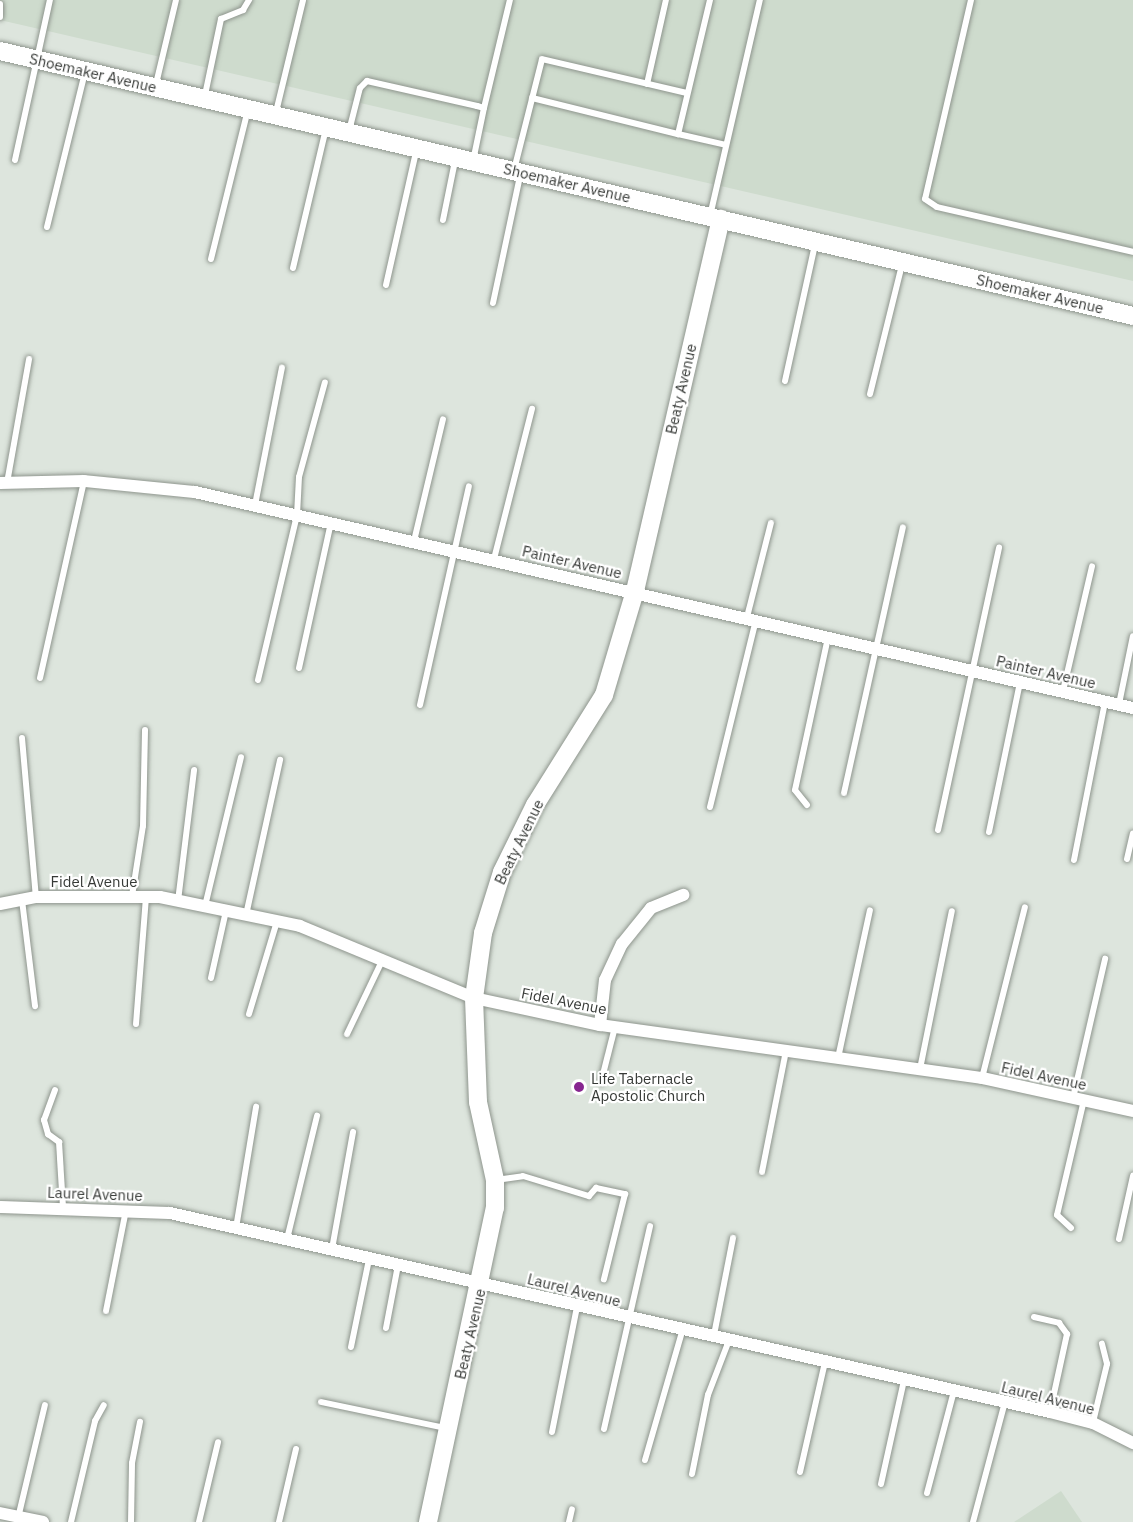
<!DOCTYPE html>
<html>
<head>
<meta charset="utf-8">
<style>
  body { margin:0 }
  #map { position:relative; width:1133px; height:1522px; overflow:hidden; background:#dde5dd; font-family:"IBM Plex Sans",sans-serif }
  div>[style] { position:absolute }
  .built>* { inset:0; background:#cedbcd }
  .roads { filter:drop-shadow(0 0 2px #8e958d) drop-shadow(0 0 2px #8e958d) }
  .lane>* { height:6px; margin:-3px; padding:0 3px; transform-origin:3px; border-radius:3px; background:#fff }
  .street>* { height:12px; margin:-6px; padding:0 6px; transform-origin:6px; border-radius:6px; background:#fff }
  .secondary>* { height:18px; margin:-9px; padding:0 9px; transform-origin:9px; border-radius:9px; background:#fff }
  .dots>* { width:16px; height:16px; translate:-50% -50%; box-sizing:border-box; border:3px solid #fff; border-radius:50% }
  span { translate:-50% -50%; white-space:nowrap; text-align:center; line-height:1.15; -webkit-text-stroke:4.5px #fff; paint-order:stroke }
  .street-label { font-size:15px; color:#373a37 }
  .poi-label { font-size:15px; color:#373a37 }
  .left { translate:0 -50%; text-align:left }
</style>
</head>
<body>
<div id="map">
  <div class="built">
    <i style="clip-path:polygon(0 0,1133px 0,1133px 281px,0 20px)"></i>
    <i style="clip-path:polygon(1061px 1491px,1082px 1522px,1014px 1522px)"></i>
  </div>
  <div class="roads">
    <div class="lane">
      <i style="left:710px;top:0;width:138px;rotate:103.4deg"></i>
      <i style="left:678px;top:134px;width:49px;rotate:12.9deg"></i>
      <i style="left:971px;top:0;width:204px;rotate:103deg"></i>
      <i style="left:925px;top:199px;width:14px;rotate:34deg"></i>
      <i style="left:937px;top:207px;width:201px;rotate:12.9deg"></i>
      <i style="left:0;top:4px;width:13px;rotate:90deg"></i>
      <i style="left:156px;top:84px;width:86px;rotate:-76.6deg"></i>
      <i style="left:647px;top:84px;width:86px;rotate:-77.3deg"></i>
      <i style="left:205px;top:95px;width:78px;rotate:-78.1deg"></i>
      <i style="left:221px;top:19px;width:24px;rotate:-22deg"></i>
      <i style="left:243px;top:10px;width:12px;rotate:-59deg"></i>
      <i style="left:532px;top:98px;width:150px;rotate:13.9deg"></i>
      <i style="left:484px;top:108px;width:111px;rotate:-76.5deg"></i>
      <i style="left:276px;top:112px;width:115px;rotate:-76.4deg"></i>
      <i style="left:349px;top:131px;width:44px;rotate:-75.7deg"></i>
      <i style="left:360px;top:88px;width:10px;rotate:-45deg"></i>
      <i style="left:367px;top:81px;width:113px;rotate:12.8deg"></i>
      <i style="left:477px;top:106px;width:7px;rotate:16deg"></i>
      <i style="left:484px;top:108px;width:54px;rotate:101.7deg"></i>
      <i style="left:15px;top:160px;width:164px;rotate:-77.7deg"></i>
      <i style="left:514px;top:170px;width:114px;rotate:-75.8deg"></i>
      <i style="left:542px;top:59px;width:149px;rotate:13.2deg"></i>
      <i style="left:710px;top:216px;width:222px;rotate:-77deg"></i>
      <i style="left:443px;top:220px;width:60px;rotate:-78.5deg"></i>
      <i style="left:47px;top:227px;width:160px;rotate:-76.2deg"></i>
      <i style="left:211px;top:259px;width:154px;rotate:-76.1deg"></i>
      <i style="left:293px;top:268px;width:144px;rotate:-76.7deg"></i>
      <i style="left:386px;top:285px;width:136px;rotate:-77.3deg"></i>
      <i style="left:493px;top:303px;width:130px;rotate:-78deg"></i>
      <i style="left:785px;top:381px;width:139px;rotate:-77.6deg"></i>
      <i style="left:870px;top:394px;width:133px;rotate:-76.1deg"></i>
      <i style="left:7px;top:483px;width:126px;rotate:-79.9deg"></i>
      <i style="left:255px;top:505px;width:140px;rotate:-78.9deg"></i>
      <i style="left:414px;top:541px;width:125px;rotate:-76.6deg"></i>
      <i style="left:494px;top:559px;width:155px;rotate:-75.8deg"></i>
      <i style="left:747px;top:617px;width:97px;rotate:-75.7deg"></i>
      <i style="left:299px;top:668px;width:148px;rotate:-77.6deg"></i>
      <i style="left:40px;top:678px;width:202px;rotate:-77.4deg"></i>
      <i style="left:258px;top:680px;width:170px;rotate:-76.7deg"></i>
      <i style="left:297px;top:515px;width:38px;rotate:-87deg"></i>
      <i style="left:299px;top:477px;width:98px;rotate:-74.7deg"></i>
      <i style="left:1063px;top:691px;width:128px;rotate:-76.9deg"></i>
      <i style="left:1119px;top:704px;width:69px;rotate:-78.4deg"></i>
      <i style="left:420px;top:705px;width:224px;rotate:-77.4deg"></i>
      <i style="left:22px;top:738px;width:160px;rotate:85deg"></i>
      <i style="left:844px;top:793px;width:272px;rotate:-77.5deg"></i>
      <i style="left:807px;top:805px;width:19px;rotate:-129deg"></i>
      <i style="left:795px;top:790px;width:157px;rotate:-77.8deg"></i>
      <i style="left:710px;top:807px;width:193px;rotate:-76.2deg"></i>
      <i style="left:938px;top:830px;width:289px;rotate:-77.8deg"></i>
      <i style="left:989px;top:832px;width:153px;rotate:-78.3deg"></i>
      <i style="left:1127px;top:859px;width:26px;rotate:-77deg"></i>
      <i style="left:1074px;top:860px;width:161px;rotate:-78.9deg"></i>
      <i style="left:132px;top:896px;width:71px;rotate:-81.1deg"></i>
      <i style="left:143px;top:826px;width:96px;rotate:-88.8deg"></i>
      <i style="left:22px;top:900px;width:107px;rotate:83deg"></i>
      <i style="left:178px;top:901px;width:132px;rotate:-83deg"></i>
      <i style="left:205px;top:906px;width:153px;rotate:-76.4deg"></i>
      <i style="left:246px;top:915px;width:159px;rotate:-77.6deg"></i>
      <i style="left:211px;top:978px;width:69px;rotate:-77.4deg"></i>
      <i style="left:249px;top:1014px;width:97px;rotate:-73.2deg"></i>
      <i style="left:136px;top:1024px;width:127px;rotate:-85.5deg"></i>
      <i style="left:347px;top:1034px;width:81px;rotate:-64.4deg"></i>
      <i style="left:838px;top:1058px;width:151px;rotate:-77.8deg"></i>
      <i style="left:920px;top:1069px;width:161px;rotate:-78.6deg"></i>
      <i style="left:982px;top:1078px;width:176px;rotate:-75.9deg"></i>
      <i style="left:601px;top:1082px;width:57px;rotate:-75.7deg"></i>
      <i style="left:55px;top:1090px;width:32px;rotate:110deg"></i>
      <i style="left:44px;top:1120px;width:15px;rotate:74deg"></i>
      <i style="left:48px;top:1134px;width:14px;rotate:36deg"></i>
      <i style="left:59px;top:1142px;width:65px;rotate:86.5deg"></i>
      <i style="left:1073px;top:1098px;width:143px;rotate:-77deg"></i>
      <i style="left:762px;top:1172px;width:123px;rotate:-78.8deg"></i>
      <i style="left:496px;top:1180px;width:27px;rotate:-8deg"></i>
      <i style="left:523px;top:1176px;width:69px;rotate:16.9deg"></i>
      <i style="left:589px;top:1196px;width:11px;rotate:-49deg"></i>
      <i style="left:596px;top:1188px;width:30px;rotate:12deg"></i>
      <i style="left:625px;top:1194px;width:88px;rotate:103.9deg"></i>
      <i style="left:236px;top:1228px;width:123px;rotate:-80.6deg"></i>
      <i style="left:1071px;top:1228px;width:19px;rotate:-137deg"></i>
      <i style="left:1057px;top:1215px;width:118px;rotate:-76.8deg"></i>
      <i style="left:287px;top:1239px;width:127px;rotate:-76.3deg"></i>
      <i style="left:1119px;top:1239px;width:65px;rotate:-77.5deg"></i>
      <i style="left:332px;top:1249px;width:119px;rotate:-79.8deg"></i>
      <i style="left:106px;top:1311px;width:103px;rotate:-78.8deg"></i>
      <i style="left:1034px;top:1317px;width:26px;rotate:13deg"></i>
      <i style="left:1059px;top:1323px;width:14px;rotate:54deg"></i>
      <i style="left:1067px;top:1334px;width:80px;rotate:102.3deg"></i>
      <i style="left:386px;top:1328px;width:64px;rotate:-79.2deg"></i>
      <i style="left:714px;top:1335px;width:99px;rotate:-78.9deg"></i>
      <i style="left:351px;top:1347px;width:90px;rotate:-78.4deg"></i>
      <i style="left:321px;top:1402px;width:127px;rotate:11.8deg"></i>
      <i style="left:1093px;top:1422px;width:60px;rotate:-76.4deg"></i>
      <i style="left:1107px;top:1364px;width:21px;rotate:-104deg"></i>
      <i style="left:604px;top:1429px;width:208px;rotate:-77.2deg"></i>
      <i style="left:552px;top:1432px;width:127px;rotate:-78.7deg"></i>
      <i style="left:645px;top:1460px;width:133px;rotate:-73.9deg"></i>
      <i style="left:800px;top:1472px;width:113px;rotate:-77.2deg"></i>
      <i style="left:692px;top:1474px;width:81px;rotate:-78.6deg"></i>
      <i style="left:708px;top:1395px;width:56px;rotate:-69deg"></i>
      <i style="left:881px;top:1484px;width:107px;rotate:-77.5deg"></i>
      <i style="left:927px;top:1493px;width:106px;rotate:-75.2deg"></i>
      <i style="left:18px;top:1518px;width:116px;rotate:-76.6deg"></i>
      <i style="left:71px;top:1522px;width:104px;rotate:-76.6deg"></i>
      <i style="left:95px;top:1421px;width:18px;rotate:-61deg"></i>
      <i style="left:131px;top:1522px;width:59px;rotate:-89deg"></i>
      <i style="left:132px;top:1463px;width:42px;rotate:-79deg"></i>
      <i style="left:199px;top:1522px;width:82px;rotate:-76.6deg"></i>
      <i style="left:279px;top:1522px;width:75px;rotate:-76.9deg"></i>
      <i style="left:569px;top:1522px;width:13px;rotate:-77deg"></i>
      <i style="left:973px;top:1522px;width:124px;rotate:-75.1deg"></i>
    </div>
    <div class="street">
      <i style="left:0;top:483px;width:84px;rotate:-1.4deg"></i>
      <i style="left:84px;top:481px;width:112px;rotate:5.7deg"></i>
      <i style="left:195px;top:492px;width:963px;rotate:12.97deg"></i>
      <i style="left:0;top:904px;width:37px;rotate:-11deg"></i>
      <i style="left:36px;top:897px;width:124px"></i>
      <i style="left:160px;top:897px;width:143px;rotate:11.7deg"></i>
      <i style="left:300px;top:926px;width:188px;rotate:22.5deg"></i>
      <i style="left:474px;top:998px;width:129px;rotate:12.1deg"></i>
      <i style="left:600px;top:1025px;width:386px;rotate:7.9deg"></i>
      <i style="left:982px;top:1078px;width:155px;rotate:12.3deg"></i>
      <i style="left:600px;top:1025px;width:45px;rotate:-83.7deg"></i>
      <i style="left:605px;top:980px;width:40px;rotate:-65deg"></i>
      <i style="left:622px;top:944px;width:46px;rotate:-51.1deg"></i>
      <i style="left:651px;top:908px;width:35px;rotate:-22deg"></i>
      <i style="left:0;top:1207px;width:170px;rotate:2deg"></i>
      <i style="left:170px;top:1213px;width:902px;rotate:12.74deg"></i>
      <i style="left:1050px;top:1412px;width:44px;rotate:14.3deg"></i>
      <i style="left:1093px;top:1423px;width:45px;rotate:26.6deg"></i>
      <i style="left:0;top:1513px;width:44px;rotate:11.8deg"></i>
    </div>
    <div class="secondary">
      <i style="left:0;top:51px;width:1164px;rotate:13.16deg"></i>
      <i style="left:428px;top:1522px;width:321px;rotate:-78deg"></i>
      <i style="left:495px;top:1208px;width:28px;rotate:-90deg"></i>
      <i style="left:495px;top:1180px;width:80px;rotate:-102.3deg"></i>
      <i style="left:478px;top:1102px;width:104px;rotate:-92.2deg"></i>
      <i style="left:474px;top:998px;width:66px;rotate:-82.1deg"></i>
      <i style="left:483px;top:933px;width:64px;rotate:-72.7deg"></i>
      <i style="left:502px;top:872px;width:75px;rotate:-63.8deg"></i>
      <i style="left:535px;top:805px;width:130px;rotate:-57.9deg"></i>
      <i style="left:604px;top:695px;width:109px;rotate:-73.4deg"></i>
      <i style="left:635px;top:591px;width:382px;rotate:-77deg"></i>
    </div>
  </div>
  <div class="dots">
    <i style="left:579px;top:1087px;background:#872690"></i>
  </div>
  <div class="street-label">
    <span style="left:93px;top:73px;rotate:13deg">Shoemaker Avenue</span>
    <span style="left:567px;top:183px;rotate:13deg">Shoemaker Avenue</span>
    <span style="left:1040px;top:294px;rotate:13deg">Shoemaker Avenue</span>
    <span style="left:681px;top:389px;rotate:-77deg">Beaty Avenue</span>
    <span style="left:572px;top:562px;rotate:13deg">Painter Avenue</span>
    <span style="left:1046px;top:672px;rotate:13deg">Painter Avenue</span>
    <span style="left:519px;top:842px;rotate:-64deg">Beaty Avenue</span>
    <span style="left:94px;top:882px">Fidel Avenue</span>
    <span style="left:564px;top:1001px;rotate:11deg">Fidel Avenue</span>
    <span style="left:1044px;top:1076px;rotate:12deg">Fidel Avenue</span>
    <span style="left:95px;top:1194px;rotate:2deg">Laurel Avenue</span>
    <span style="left:574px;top:1290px;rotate:14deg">Laurel Avenue</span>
    <span style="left:470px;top:1334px;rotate:-77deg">Beaty Avenue</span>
    <span style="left:1048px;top:1398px;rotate:14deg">Laurel Avenue</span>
  </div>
  <div class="poi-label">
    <span class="left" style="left:591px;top:1087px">Life Tabernacle<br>Apostolic Church</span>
  </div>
</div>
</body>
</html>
